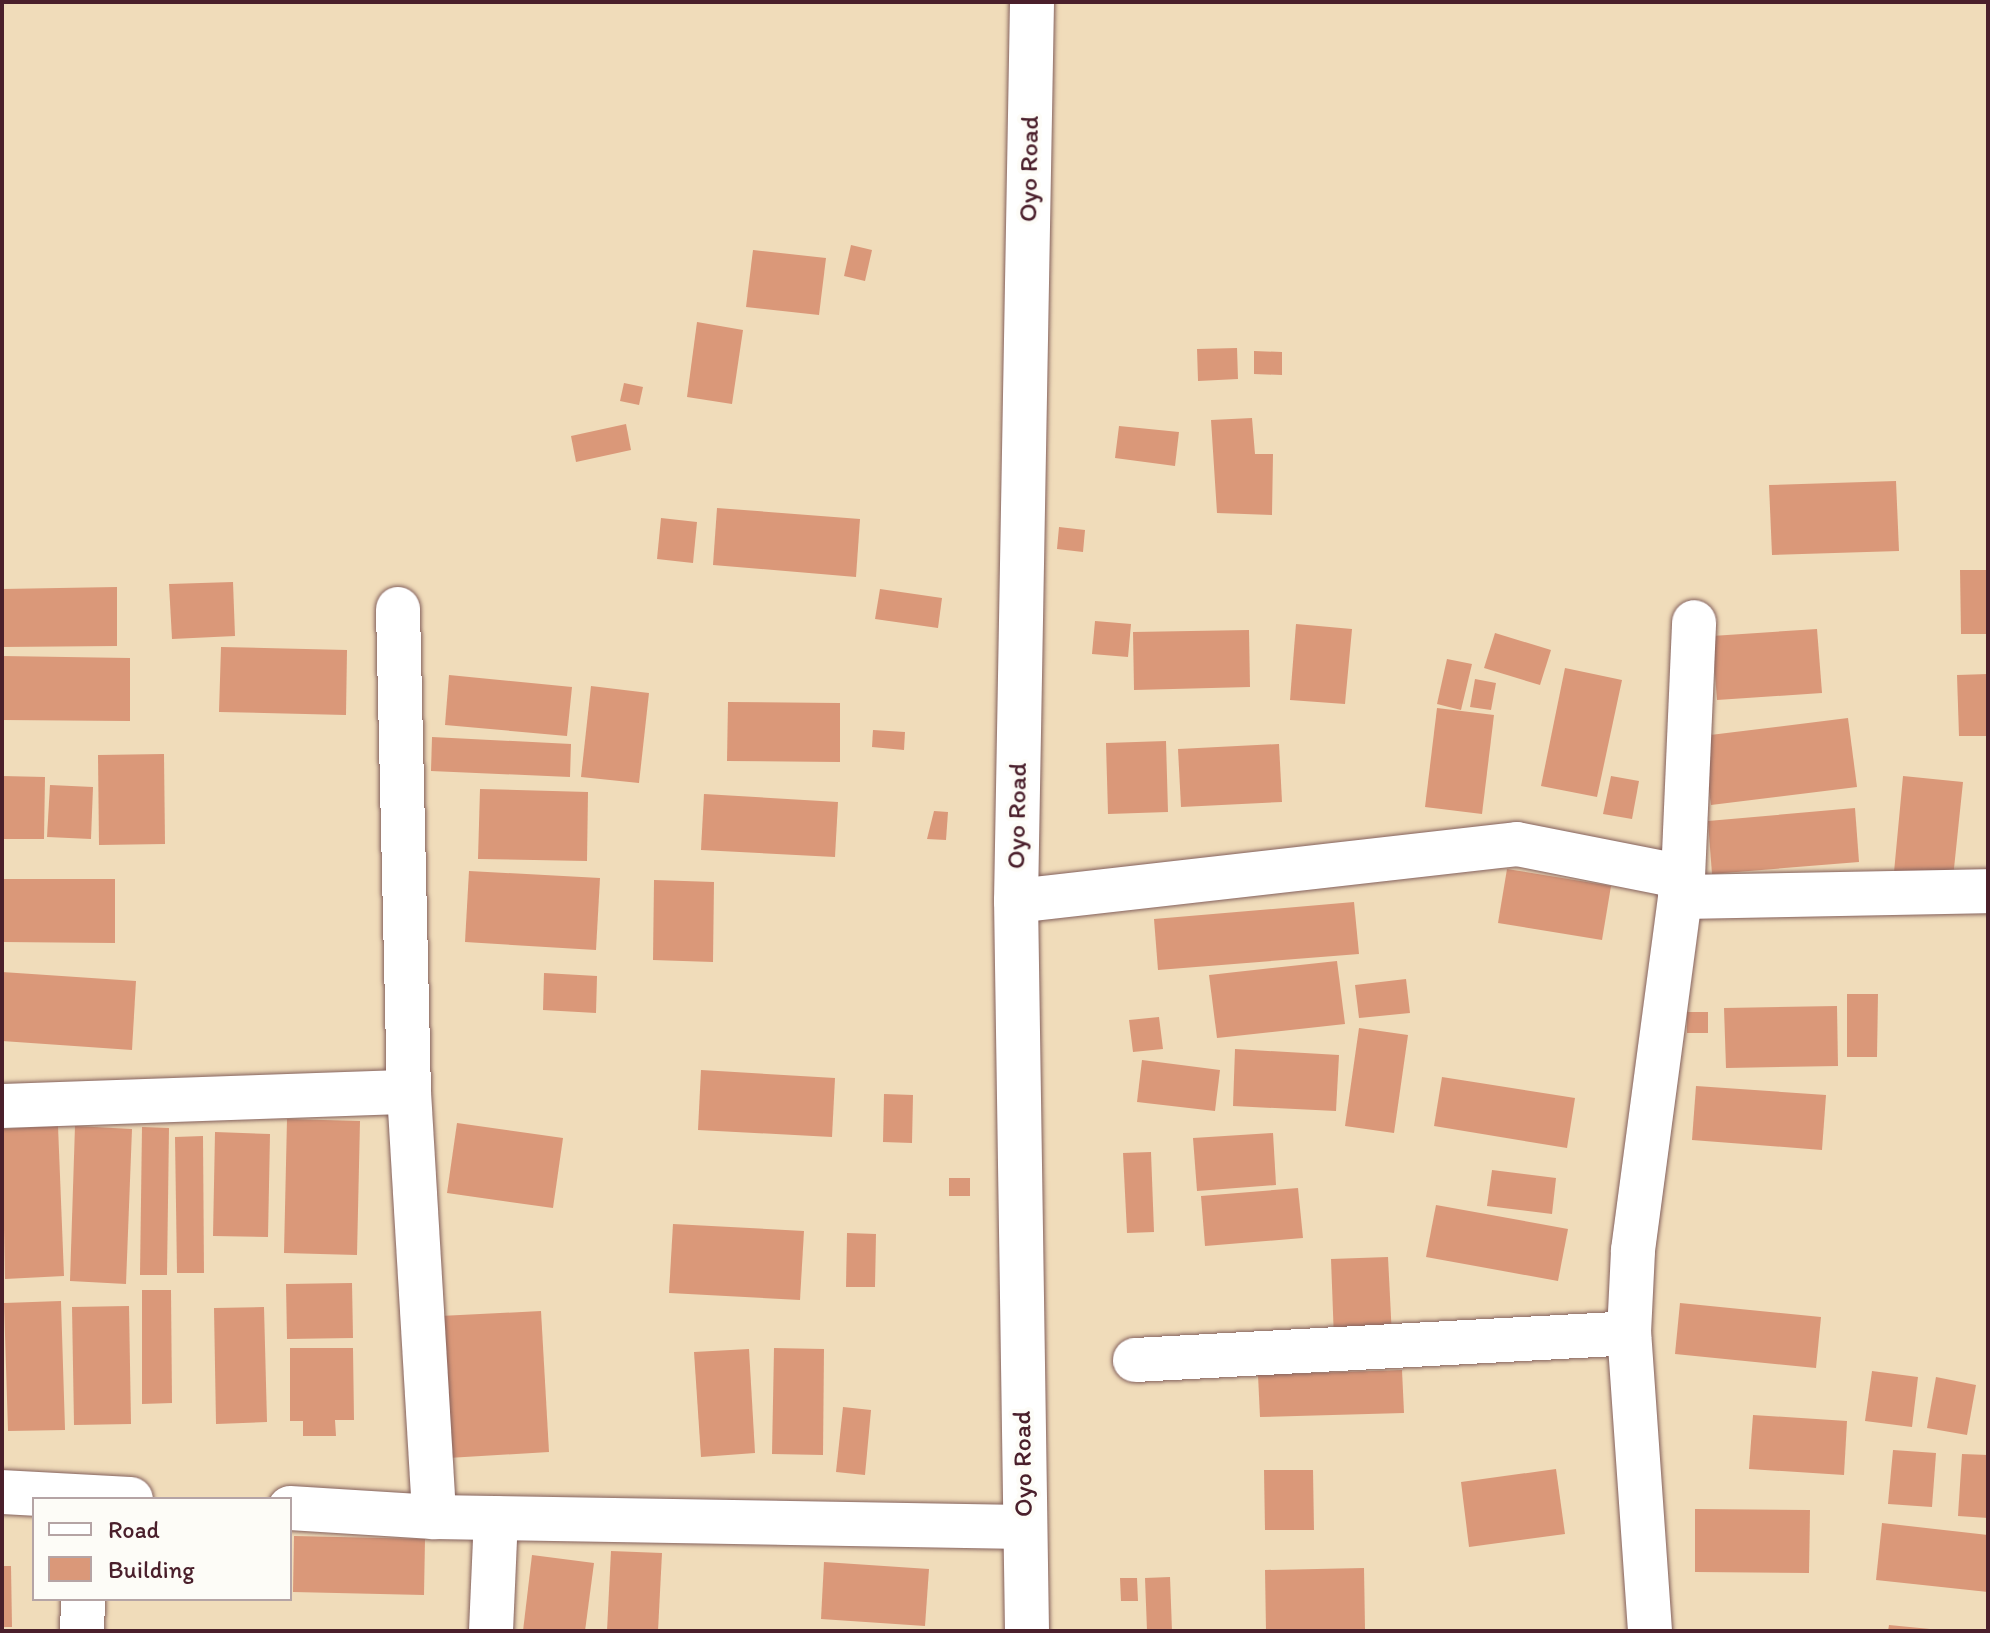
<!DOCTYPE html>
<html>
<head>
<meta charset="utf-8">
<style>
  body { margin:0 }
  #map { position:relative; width:1990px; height:1633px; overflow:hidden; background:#f0dcba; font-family:Itim,sans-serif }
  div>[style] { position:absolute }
  .building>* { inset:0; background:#da9879 }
  .roads { filter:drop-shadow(0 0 2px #84615d) drop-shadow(0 0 2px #84615d) }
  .minor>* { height:44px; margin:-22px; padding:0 22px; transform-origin:22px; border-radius:22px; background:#fff }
  .tertiary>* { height:44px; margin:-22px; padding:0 22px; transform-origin:22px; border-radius:22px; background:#fff }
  span { translate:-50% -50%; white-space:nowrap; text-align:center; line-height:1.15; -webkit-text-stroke:8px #fdfcf7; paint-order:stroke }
  .street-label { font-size:26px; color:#4a1f2b }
  .frame { position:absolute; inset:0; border:4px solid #4a1f2b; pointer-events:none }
  .legend { position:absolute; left:32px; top:1497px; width:260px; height:104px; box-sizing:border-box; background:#fdfcf7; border:2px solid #b5a4a5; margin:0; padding:10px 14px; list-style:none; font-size:24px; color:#4a1f2b }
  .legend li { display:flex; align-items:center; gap:16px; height:40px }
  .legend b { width:40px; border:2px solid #b5a4a5 }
</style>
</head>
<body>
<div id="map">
  <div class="building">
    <i style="clip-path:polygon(851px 245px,872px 250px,865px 281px,844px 276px)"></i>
    <i style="clip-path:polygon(753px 250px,826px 258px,819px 315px,746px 307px)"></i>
    <i style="clip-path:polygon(697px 322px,743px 330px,732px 404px,687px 397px)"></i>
    <i style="clip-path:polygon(1237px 348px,1238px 379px,1198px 381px,1197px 349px)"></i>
    <i style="clip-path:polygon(1254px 351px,1282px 352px,1282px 375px,1254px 374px)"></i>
    <i style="clip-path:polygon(624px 383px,643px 387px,639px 405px,620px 401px)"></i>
    <i style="clip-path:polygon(1252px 418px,1255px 454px,1273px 454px,1272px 515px,1217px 513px,1211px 420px)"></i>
    <i style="clip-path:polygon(626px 424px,631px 450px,576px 462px,571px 436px)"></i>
    <i style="clip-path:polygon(1119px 426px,1179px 432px,1175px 466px,1115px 458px)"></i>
    <i style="clip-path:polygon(1896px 481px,1899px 551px,1772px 555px,1769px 485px)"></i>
    <i style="clip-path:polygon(717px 508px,860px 519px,856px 577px,713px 565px)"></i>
    <i style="clip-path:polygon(661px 518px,697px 522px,693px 563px,657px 559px)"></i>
    <i style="clip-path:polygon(1059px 527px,1085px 530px,1083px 552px,1057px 549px)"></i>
    <i style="clip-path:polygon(1960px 570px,1988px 570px,1988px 634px,1961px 634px)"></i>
    <i style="clip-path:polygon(233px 582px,235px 636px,172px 639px,169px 584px)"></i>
    <i style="clip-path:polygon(117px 587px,117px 646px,2px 647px,2px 589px)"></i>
    <i style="clip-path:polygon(880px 589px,942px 598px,938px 628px,875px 619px)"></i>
    <i style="clip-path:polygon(1095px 621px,1131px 624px,1128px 657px,1092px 654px)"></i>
    <i style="clip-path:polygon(1296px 624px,1352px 629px,1345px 704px,1290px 700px)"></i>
    <i style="clip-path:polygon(1817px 629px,1822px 693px,1717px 700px,1712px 636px)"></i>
    <i style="clip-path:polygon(1249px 630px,1250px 687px,1134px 690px,1133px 632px)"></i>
    <i style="clip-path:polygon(1495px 633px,1551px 650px,1540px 685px,1484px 668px)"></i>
    <i style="clip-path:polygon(221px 647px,347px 650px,346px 715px,219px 712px)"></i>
    <i style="clip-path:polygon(2px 656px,130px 658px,130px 721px,2px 720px)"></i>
    <i style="clip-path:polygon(1447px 659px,1472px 664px,1461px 710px,1437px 704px)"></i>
    <i style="clip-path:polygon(1565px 668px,1622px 680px,1597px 797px,1541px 786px)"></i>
    <i style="clip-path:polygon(1988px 674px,1988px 736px,1959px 736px,1957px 675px)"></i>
    <i style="clip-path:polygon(449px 675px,572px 687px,567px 736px,445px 725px)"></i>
    <i style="clip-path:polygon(1475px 679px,1496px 683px,1491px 710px,1470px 707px)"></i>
    <i style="clip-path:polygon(591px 686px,649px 693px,639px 783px,581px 777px)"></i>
    <i style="clip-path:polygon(728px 702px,840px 703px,840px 762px,727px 761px)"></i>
    <i style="clip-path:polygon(1437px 708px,1494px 715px,1482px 814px,1425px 807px)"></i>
    <i style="clip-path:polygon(1848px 718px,1857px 787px,1711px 805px,1702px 736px)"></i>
    <i style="clip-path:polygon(873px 730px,905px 732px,904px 750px,872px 747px)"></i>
    <i style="clip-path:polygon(432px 737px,571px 744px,570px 777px,431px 771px)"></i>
    <i style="clip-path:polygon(1166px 741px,1168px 812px,1108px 814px,1106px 743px)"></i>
    <i style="clip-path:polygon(1279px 744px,1282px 802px,1181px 807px,1178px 749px)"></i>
    <i style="clip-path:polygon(164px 754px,165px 844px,99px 845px,98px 755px)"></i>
    <i style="clip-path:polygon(2px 776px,45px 777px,44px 839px,2px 839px)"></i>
    <i style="clip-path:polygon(1611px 776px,1639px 781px,1632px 819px,1603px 814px)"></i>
    <i style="clip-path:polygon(1903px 776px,1963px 782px,1953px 878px,1894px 872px)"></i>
    <i style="clip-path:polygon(50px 785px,93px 787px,91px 839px,47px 837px)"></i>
    <i style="clip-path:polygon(480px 789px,588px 792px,587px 861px,478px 859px)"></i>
    <i style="clip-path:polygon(704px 794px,838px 802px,835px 857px,701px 850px)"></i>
    <i style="clip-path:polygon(1855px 808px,1859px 862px,1712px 874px,1708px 821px)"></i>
    <i style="clip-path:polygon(934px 811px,948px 812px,946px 840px,927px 839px)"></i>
    <i style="clip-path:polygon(1507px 869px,1611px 886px,1602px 940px,1498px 923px)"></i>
    <i style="clip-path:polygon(469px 871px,600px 878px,596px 950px,465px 942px)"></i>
    <i style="clip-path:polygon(2px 879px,115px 879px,115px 943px,2px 942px)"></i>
    <i style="clip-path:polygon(654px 880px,714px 882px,713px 962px,653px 960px)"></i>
    <i style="clip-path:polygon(1354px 902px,1359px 954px,1158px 970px,1154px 919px)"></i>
    <i style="clip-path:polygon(1337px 961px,1345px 1024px,1217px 1038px,1209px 975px)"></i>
    <i style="clip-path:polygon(2px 972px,136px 981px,132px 1050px,2px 1041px)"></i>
    <i style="clip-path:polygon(544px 973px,597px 976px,596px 1013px,543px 1010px)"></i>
    <i style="clip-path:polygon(1406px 979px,1410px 1013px,1359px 1018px,1355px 985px)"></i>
    <i style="clip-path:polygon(1847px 994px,1878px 994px,1877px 1057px,1847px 1057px)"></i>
    <i style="clip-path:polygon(1837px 1006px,1838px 1066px,1726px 1068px,1724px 1008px)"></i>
    <i style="clip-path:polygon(1687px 1012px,1708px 1012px,1708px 1033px,1687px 1033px)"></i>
    <i style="clip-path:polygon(1159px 1017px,1163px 1049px,1133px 1052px,1129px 1020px)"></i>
    <i style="clip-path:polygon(1359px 1028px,1408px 1035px,1394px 1133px,1345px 1126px)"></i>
    <i style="clip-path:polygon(1235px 1049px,1339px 1055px,1336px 1111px,1233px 1106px)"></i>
    <i style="clip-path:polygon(1142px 1060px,1220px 1070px,1215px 1111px,1137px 1102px)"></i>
    <i style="clip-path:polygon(701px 1070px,835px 1078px,832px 1137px,698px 1130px)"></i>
    <i style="clip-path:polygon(1442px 1077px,1575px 1098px,1567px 1148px,1434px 1126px)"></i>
    <i style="clip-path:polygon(1696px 1086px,1826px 1095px,1822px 1150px,1692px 1140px)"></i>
    <i style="clip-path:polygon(884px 1094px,913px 1095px,912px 1143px,883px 1142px)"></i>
    <i style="clip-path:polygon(287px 1119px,360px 1121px,357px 1255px,284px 1253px)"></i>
    <i style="clip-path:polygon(457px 1123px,563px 1138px,553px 1208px,447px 1193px)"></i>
    <i style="clip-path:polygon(58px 1126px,64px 1276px,5px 1279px,2px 1129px)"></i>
    <i style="clip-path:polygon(75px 1126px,132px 1129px,126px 1284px,70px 1281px)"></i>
    <i style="clip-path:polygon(142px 1127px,169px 1128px,167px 1275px,140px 1275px)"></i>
    <i style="clip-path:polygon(215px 1132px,270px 1134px,268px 1237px,213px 1236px)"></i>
    <i style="clip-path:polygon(1273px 1133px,1276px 1185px,1197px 1191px,1193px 1138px)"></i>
    <i style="clip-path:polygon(203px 1136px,204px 1273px,177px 1273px,175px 1137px)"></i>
    <i style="clip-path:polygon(1151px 1152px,1154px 1232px,1127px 1233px,1123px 1153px)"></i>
    <i style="clip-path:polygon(1492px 1170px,1556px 1178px,1552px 1214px,1487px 1206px)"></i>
    <i style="clip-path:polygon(949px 1178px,970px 1178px,970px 1196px,949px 1196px)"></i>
    <i style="clip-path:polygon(1298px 1188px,1303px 1238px,1205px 1246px,1201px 1196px)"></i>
    <i style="clip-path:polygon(1436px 1205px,1568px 1229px,1558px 1281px,1426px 1257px)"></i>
    <i style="clip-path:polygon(673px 1224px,804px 1231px,800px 1300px,669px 1293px)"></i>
    <i style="clip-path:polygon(847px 1233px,876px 1234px,875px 1287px,846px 1287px)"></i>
    <i style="clip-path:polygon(1388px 1257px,1392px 1337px,1334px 1339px,1331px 1259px)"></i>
    <i style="clip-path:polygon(352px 1283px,353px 1338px,287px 1339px,286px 1284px)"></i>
    <i style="clip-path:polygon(142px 1290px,171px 1290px,172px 1403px,142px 1404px)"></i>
    <i style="clip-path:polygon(61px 1301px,65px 1430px,8px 1431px,4px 1303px)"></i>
    <i style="clip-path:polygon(1680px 1303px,1821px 1317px,1816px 1368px,1675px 1354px)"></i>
    <i style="clip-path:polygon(129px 1306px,131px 1424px,74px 1425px,72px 1307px)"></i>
    <i style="clip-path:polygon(264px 1307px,267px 1422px,216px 1424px,214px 1308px)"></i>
    <i style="clip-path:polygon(541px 1311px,549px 1452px,448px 1458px,440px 1316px)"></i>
    <i style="clip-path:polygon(290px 1348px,353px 1348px,354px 1420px,335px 1420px,336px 1436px,303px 1436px,303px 1421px,290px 1421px)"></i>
    <i style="clip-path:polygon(774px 1348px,824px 1349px,823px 1455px,772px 1454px)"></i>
    <i style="clip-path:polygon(749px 1349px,755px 1453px,701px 1457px,694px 1352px)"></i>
    <i style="clip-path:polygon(1402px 1370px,1404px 1413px,1260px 1417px,1258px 1375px)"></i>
    <i style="clip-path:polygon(1872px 1371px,1918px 1377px,1912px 1427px,1865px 1421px)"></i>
    <i style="clip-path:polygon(1936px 1377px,1976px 1385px,1967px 1435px,1927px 1428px)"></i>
    <i style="clip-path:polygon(843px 1407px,871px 1410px,865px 1475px,836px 1472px)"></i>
    <i style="clip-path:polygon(1753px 1415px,1847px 1421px,1844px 1475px,1749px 1469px)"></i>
    <i style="clip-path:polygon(1893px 1450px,1936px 1453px,1932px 1507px,1888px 1504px)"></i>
    <i style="clip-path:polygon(1962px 1454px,1988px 1455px,1988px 1518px,1958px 1516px)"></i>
    <i style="clip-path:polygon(1556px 1469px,1565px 1534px,1469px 1547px,1461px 1482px)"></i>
    <i style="clip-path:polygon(1264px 1470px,1313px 1470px,1314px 1530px,1265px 1530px)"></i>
    <i style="clip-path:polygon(1695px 1509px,1810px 1510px,1809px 1573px,1695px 1572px)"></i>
    <i style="clip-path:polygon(1882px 1523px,1988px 1535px,1988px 1592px,1876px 1580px)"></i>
    <i style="clip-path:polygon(294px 1536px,425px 1539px,424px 1595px,293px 1592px)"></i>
    <i style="clip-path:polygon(611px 1551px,662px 1553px,658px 1631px,607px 1631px)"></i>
    <i style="clip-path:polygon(532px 1555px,594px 1563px,585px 1631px,523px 1631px)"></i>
    <i style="clip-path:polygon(824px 1562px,929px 1569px,925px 1626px,821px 1619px)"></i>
    <i style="clip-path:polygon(2px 1566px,11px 1566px,12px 1627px,2px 1627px)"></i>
    <i style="clip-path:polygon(1364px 1568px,1365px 1629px,1266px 1631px,1265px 1570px)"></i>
    <i style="clip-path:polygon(1170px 1577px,1172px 1631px,1147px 1631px,1145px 1578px)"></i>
    <i style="clip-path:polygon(1120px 1578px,1137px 1578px,1138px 1601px,1121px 1601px)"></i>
    <i style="clip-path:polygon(1889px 1625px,1930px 1629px,1930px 1631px,1888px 1631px)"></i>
  </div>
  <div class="roads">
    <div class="minor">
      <i style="left:398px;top:609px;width:483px;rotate:88.7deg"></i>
      <i style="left:409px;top:1092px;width:426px;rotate:86.6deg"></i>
      <i style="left:1680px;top:897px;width:308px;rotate:-1.1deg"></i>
      <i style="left:1016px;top:901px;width:504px;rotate:-6.49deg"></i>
      <i style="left:1517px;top:844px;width:169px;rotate:11.2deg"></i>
      <i style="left:2px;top:1106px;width:407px;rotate:-2deg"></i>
      <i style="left:1135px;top:1360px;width:495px;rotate:-3.1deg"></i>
      <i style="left:2px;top:1492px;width:129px;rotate:3.1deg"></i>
      <i style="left:290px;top:1508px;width:144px;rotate:3.6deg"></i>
      <i style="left:434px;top:1517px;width:590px;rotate:0.97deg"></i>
      <i style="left:82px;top:1631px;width:32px;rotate:-88deg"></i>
      <i style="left:491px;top:1631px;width:113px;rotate:-87.5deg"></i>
      <i style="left:1650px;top:1631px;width:299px;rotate:-94deg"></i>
      <i style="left:1629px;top:1333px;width:83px;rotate:-87.2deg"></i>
      <i style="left:1633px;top:1250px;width:376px;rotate:-82.4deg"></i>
      <i style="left:1683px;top:877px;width:255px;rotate:-87.5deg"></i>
    </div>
    <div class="tertiary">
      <i style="left:1027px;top:1631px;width:730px;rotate:-90.86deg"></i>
      <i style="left:1016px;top:901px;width:899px;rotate:-88.98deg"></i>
    </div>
  </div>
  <div class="street-label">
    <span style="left:1029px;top:169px;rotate:-89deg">Oyo Road</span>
    <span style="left:1017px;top:816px;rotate:-89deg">Oyo Road</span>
    <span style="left:1023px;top:1464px;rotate:-91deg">Oyo Road</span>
  </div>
  <div class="frame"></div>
  <ul class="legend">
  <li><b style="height:10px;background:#fff"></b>Road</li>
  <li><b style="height:22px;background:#da9879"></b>Building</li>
  </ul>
</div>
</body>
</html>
